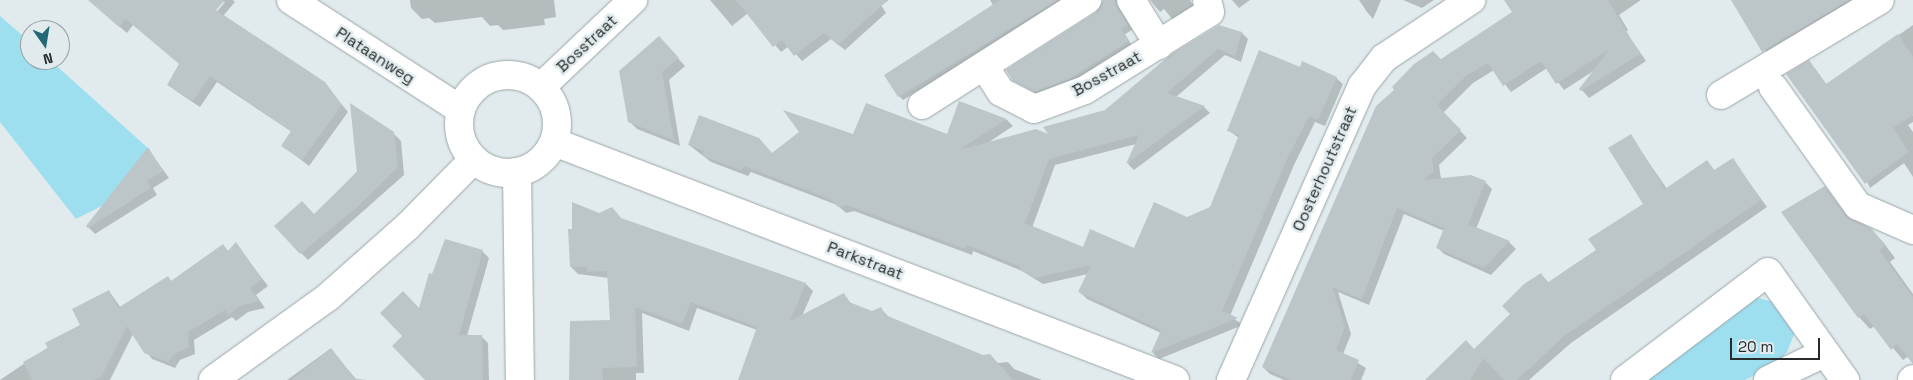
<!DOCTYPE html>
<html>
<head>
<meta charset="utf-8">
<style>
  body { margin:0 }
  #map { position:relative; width:1913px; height:380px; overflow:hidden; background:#e1ebee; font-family:"Space Grotesk",sans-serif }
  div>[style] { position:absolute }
  .green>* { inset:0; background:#9ddfef }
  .shadow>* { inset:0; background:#0003 }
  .building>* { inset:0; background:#bcc5c8 }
  .roads { filter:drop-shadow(0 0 1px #9ca5a7) drop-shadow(0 0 1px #9ca5a7) }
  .minor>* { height:28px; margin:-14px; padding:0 14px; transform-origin:14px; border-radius:14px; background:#fff }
  .minor>.ring { margin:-14px; padding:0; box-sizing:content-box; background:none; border:28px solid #fff; border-radius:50% }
  span { translate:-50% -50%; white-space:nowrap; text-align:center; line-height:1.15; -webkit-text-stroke:5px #e1ebee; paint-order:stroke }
  .street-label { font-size:16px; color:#282b2c }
  .north { position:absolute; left:20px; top:20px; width:50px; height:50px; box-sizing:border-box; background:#e1ebee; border:1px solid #979ea0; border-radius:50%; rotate:167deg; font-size:14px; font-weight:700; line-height:20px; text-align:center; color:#282b2c }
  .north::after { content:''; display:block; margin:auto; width:18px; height:22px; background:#226877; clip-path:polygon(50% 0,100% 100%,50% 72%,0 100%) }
  .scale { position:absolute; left:1730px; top:338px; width:90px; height:22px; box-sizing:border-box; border:2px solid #282b2c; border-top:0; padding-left:6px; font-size:15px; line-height:18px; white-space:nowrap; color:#282b2c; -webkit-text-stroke:4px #e1ebee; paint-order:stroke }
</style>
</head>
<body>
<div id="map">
  <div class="green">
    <i style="clip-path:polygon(0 16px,30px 42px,30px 60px,50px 60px,149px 149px,127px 193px,76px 219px,0 122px)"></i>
    <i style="clip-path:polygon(1758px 298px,1774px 302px,1795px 332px,1787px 352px,1774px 366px,1745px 380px,1641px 380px,1749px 299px)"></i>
  </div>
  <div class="shadow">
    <i style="clip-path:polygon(evenodd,105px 0,233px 0,235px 2px,223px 16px,324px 83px,348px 112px,309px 166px,283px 146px,292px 132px,217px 82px,200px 107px,176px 91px,169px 84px,181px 64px,133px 25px,127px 33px,105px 14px,105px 0,222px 2px,225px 2px,213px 16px,211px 14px,222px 2px)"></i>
    <i style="clip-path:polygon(410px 0,554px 0,556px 17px,544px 19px,545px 25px,503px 30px,498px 25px,490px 26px,482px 17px,435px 23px,429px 18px,422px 19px,411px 8px)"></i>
    <i style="clip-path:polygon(710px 0,889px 0,881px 5px,886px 13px,845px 50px,831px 39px,802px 61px,789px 46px,781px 52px,748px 13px,732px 26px)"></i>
    <i style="clip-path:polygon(990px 0,1069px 0,903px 100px,899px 96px,993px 5px)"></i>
    <i style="clip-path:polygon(1104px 0,1122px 0,1119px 6px,1132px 30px,1125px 34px,1132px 46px,1073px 83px,1040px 96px,1014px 80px,1096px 14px)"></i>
    <i style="clip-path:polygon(1150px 0,1190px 0,1194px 7px,1173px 20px,1164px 9px,1160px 12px)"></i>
    <i style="clip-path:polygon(1232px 0,1250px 0,1239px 8px)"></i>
    <i style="clip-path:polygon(1359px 0,1381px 0,1373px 19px,1367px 12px)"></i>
    <i style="clip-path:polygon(1403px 0,1434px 0,1422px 8px)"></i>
    <i style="clip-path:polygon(1513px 0,1641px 0,1619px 15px,1628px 30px,1626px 32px,1646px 61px,1589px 98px,1581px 89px,1595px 70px,1564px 90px,1547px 68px,1511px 92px,1494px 70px,1473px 83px,1443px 113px,1467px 138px,1439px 165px,1441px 179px,1485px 182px,1492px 189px,1476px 229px,1509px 242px,1516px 249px,1491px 275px,1444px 254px,1437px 247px,1444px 231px,1404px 214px,1369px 305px,1338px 292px,1351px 334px,1343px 354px,1366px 368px,1361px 380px,1284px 380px,1270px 374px,1263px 367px,1441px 60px,1514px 12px)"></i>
    <i style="clip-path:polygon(1732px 0,1874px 0,1772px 60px)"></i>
    <i style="clip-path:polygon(1913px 25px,1913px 100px,1906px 105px,1913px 116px,1913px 122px,1908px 125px,1913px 132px,1913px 177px,1904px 163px,1870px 188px,1814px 67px,1827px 85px)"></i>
    <i style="clip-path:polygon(1242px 33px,1248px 39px,1241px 62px,1225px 55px,1176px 97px,1204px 107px,1210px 113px,1134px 170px,1128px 164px,1136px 144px,1055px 165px,1032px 228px,1084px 248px,1135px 249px,1187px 218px,1210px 208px,1239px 138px,1228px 130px,1300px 68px,1336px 78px,1343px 84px,1325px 126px,1315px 122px,1294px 165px,1230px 316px,1243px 325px,1159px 359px,1153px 353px,1161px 333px,1087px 299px,1080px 292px,1088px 274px,1043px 284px,1022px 271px,973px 251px,972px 255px,854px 211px,846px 213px,837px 205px,751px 172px,748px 176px,711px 162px,689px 145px,773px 155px,854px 135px,948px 136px,960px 102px,1007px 120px,1013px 126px,986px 144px,1051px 137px,1106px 112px)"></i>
    <i style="clip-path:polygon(666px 45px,685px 66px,669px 80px,680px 146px,637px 129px,630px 122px)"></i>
    <i style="clip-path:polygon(393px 133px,401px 141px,404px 175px,308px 260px,301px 253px,315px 216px)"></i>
    <i style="clip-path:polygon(1630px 135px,1667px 189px,1707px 162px,1715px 171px,1732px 159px,1767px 207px,1571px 343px,1529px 380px,1448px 380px,1512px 314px,1541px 274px,1549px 283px,1597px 250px,1645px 204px)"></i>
    <i style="clip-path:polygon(148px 149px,169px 178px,153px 188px,157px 195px,95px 234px,87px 226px)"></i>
    <i style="clip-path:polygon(1824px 188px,1850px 219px,1872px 230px,1883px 242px,1895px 258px,1890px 262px,1913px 294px,1913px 353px,1903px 360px,1875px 326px,1870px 329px,1859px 317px)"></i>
    <i style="clip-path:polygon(612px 209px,622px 220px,806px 284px,813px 291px,802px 316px,844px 294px,852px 305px,872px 312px,881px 309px,889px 317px,998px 363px,1008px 362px,1014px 369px,1042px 380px,739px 380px,757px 330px,697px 308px,689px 331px,642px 313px,644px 373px,636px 373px,636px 380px,571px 380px,611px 321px,609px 278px,578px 274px,571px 267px,573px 230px)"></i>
    <i style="clip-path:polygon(236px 244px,268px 286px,256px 295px,265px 308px,248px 312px,236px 321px,232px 317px,194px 340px,195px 354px,180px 360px,175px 368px,152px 359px,133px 334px,110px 380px,0 380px,81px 325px,109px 291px,121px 308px,168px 278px,172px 282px,223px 246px,229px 252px)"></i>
    <i style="clip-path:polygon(482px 251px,489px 258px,467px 336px,481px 336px,488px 343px,489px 380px,427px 380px,420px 310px,433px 275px)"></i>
    <i style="clip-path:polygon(330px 349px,356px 379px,368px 380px,287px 380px)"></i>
  </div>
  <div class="building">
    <i style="clip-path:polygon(88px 0,225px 0,216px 10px,325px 82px,342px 105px,302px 160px,281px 146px,291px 131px,210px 76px,193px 101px,167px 85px,179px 64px,126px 19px,119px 27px)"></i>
    <i style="clip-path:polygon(736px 0,888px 0,838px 45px,824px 33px,794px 56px,782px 40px,773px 47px)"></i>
    <i style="clip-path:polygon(1000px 0,1058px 0,898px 97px,884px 75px)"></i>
    <i style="clip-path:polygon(1103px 0,1115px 0,1128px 25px,1121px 29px,1129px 41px,1068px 80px,1035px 92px,1013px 81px,1006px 70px,1095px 13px)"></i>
    <i style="clip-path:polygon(1504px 0,1608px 0,1640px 54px,1581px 91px,1579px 89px,1610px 49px,1556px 84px,1541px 61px,1503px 86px,1488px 63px,1466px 76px,1437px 105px,1461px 130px,1432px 158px,1434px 172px,1423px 180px,1471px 175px,1486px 181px,1468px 224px,1510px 241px,1484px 268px,1436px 248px,1444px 228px,1397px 208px,1362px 299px,1332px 287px,1345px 327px,1336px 350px,1359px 360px,1351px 380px,1291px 380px,1262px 367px,1376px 106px,1394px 90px,1392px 87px,1414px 64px,1433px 51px,1441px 59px,1512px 12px)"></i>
    <i style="clip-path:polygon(1731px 0,1850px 0,1762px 52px)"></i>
    <i style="clip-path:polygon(1219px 25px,1242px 32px,1235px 56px,1218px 49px,1167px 93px,1205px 106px,1126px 164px,1139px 135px,1049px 159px,1025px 223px,1083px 247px,1090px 229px,1134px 248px,1154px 202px,1187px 217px,1210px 207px,1239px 135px,1227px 131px,1259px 50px,1300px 67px,1302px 61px,1337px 77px,1318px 120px,1309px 116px,1287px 159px,1222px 311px,1238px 318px,1151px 353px,1161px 330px,1078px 292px,1091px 265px,1036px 278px,1020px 270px,1021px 267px,967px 245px,965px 249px,847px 205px,838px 207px,830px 199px,744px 166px,741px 170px,703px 156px,704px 151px,688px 145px,699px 115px,759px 138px,772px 153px,799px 132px,783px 110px,853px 134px,866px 103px,947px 134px,959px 101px,1007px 119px,959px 150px,1036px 129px,1048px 134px,1043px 127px,1105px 110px,1170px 55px)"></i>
    <i style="clip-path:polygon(1898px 34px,1913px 57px,1913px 115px,1893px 128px,1909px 152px,1865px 184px,1786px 74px,1809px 60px,1826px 84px)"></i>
    <i style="clip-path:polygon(659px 36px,679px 58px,662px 72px,674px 140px,628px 122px,619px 71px)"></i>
    <i style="clip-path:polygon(350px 103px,394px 132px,398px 167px,356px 208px,300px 254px,274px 226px,302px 201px,314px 214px,357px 172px)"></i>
    <i style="clip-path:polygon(1631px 134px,1665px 189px,1707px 160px,1714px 170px,1733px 158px,1761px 200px,1564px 336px,1517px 380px,1504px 380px,1480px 355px,1483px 359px,1470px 380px,1425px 380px,1466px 340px,1474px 349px,1510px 314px,1502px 306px,1524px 284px,1541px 273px,1547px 283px,1572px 266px,1596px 250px,1588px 239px,1643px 204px,1608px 148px)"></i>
    <i style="clip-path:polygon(148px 147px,163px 171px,147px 181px,151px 188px,88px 228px,86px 226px)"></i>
    <i style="clip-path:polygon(1825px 186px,1846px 215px,1872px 229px,1885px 246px,1879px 250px,1913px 297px,1913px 364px,1897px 344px,1891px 350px,1864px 314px,1858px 318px,1781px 212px)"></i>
    <i style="clip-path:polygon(572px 202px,599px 213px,612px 207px,621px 218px,806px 283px,790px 321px,844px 293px,849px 302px,872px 311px,881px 307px,885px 315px,983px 355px,990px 354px,1013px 380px,738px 380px,757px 327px,691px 302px,682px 324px,635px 307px,637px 367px,602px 368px,603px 380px,569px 380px,570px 321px,610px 320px,607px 271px,587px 272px,587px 267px,570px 267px,568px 229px,572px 229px)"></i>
    <i style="clip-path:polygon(445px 239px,483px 250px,459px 335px,482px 335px,483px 380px,425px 380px,392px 346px,402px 336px,380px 313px,403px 291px,419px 308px,429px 273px,432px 274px)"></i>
    <i style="clip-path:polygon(236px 242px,262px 279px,250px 288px,259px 301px,240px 306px,228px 315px,225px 310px,188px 332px,189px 347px,174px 354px,168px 362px,144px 353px,127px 326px,101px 377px,93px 380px,32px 380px,23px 362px,48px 348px,45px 343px,80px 325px,72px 309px,109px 290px,118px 308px,168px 276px,171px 281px,223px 244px,228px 251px)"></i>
    <i style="clip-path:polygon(331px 348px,356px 380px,291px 380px)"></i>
  </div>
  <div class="roads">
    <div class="minor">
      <i style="left:291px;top:0;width:202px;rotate:32.9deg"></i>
      <i style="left:1131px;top:0;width:53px;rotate:58.1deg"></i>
      <i style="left:984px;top:66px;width:31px;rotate:57deg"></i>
      <i style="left:1001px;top:92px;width:37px;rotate:27deg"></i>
      <i style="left:1034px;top:109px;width:54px;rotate:-20.4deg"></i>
      <i style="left:1085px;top:90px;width:147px;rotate:-32deg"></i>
      <i style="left:1210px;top:12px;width:12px;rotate:-104deg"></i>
      <i class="ring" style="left:459px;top:75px;width:70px;height:70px"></i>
      <i style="left:541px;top:87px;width:127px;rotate:-43.4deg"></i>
      <i style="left:1773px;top:87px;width:146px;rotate:54.5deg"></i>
      <i style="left:1858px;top:206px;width:60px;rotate:23.6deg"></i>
      <i style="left:1721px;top:95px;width:185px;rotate:-30.9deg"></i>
      <i style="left:922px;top:105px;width:196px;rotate:-32.5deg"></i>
      <i style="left:554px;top:142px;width:665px;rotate:20.97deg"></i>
      <i style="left:517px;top:172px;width:208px;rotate:89.2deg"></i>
      <i style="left:213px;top:380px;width:142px;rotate:-35.8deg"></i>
      <i style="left:328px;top:297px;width:107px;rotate:-41.6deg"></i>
      <i style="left:408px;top:226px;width:94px;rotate:-45.4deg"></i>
      <i style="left:1231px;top:380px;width:322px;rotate:-66deg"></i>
      <i style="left:1362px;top:86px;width:36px;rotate:-52deg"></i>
      <i style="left:1384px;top:58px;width:105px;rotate:-33.7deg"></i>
      <i style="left:1625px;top:380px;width:179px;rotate:-37.1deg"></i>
      <i style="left:1768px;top:272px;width:133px;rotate:54.5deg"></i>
      <i style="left:1768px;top:380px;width:62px;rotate:-25.7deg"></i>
      <i style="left:1912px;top:380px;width:1px;rotate:-45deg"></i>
    </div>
  </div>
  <div class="street-label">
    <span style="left:587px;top:44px;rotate:-43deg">Bosstraat</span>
    <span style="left:375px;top:56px;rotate:33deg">Plataanweg</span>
    <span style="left:1107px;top:74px;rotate:-29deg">Bosstraat</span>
    <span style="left:1325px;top:169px;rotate:-66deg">Oosterhoutstraat</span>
    <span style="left:865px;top:261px;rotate:21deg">Parkstraat</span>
  </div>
  <div class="north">N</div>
  <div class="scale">20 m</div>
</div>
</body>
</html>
